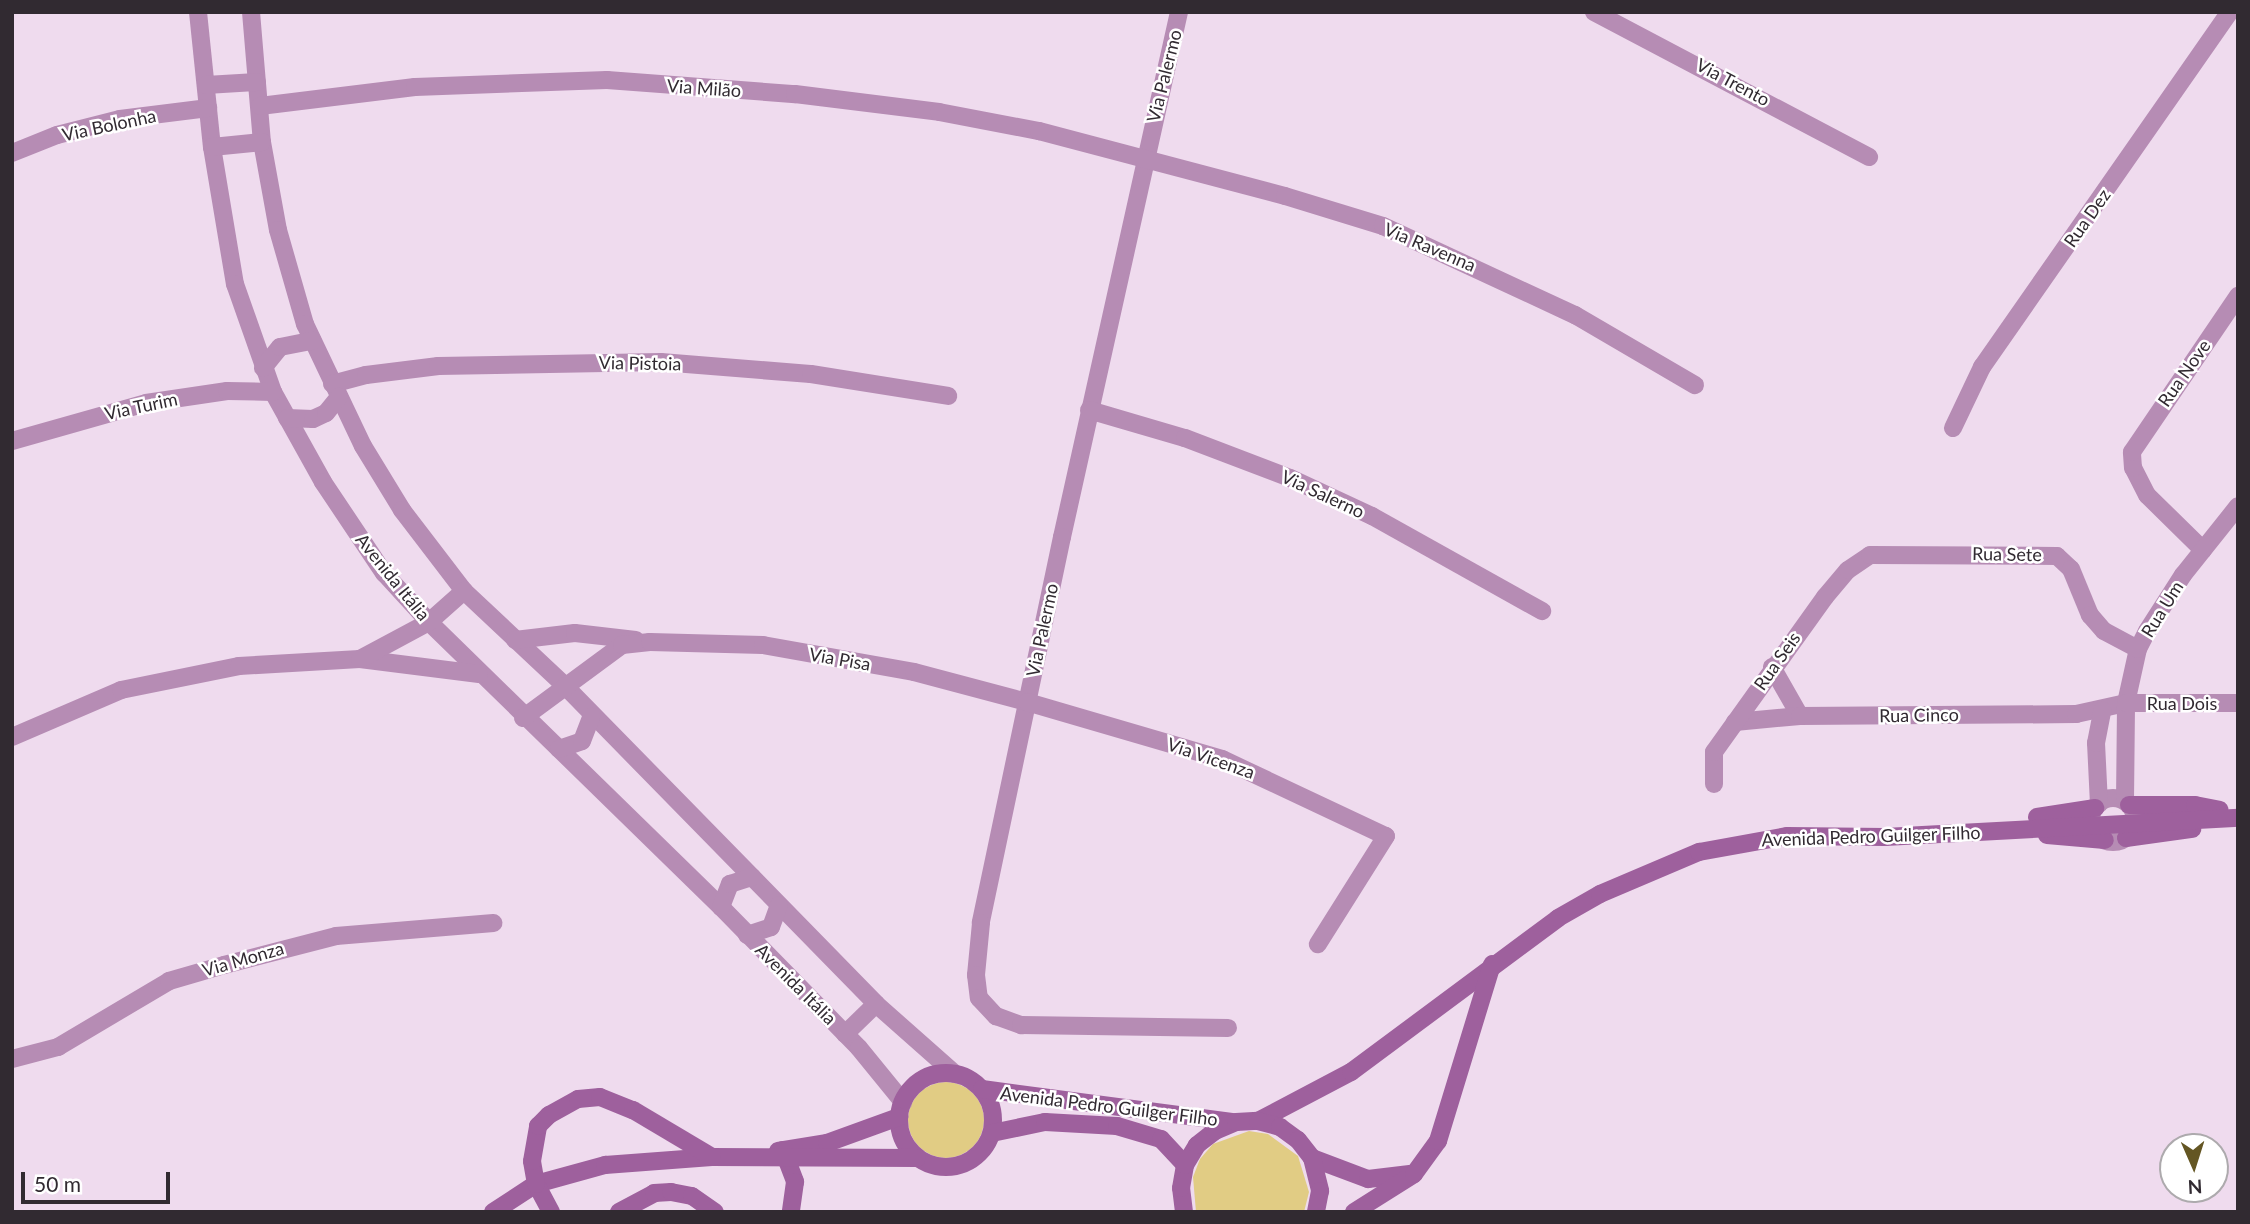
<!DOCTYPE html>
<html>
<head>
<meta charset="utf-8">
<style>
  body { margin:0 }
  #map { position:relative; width:2250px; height:1224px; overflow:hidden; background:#efdbee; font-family:Lato,sans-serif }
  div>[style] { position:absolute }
  .green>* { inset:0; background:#e1cc84 }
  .round { border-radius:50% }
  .street>* { height:18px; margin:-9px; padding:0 9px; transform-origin:9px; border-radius:9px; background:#b68cb4 }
  .street>.ring { margin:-9px; padding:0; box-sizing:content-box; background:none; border:18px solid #b68cb4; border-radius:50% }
  .secondary>* { height:18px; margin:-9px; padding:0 9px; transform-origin:9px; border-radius:9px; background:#9e609d }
  .secondary>.ring { margin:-9px; padding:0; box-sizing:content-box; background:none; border:18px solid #9e609d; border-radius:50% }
  span { translate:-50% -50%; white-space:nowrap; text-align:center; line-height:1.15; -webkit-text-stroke:5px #fff; paint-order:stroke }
  .street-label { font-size:18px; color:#312a31 }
  .frame { position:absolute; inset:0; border:14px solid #312a31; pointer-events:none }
  .north { position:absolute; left:2159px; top:1133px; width:70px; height:70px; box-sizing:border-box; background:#fff; border:2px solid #adaaad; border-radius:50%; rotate:177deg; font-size:19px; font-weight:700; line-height:28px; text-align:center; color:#312a31 }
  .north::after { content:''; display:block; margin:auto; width:24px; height:32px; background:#645623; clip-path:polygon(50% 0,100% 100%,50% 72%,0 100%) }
  .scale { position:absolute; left:21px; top:1172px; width:149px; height:32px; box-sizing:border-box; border:4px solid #312a31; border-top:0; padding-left:9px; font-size:21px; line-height:24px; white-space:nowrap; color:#312a31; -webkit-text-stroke:5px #fff; paint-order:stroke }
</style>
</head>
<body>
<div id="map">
  <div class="green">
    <i class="round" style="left:908px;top:1082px;width:76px;height:76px"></i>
    <i style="clip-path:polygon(1249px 1131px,1268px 1134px,1298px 1156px,1309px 1192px,1304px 1212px,1196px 1212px,1193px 1177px,1200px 1159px,1213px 1144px)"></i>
  </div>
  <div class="street">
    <i style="left:198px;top:12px;width:136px;rotate:84.1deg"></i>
    <i style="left:212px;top:147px;width:139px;rotate:80.5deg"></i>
    <i style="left:235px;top:284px;width:114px;rotate:70.6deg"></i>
    <i style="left:273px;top:392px;width:103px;rotate:60.9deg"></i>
    <i style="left:323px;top:482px;width:110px;rotate:56.2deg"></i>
    <i style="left:384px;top:573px;width:67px;rotate:47.4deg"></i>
    <i style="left:429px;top:622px;width:408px;rotate:44.3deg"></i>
    <i style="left:721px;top:907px;width:197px;rotate:45.6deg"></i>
    <i style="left:859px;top:1048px;width:70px;rotate:50.8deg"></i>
    <i style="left:251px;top:12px;width:130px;rotate:85.2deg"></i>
    <i style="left:262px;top:142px;width:89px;rotate:79.7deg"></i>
    <i style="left:278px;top:230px;width:98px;rotate:74deg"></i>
    <i style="left:305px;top:324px;width:135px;rotate:64.6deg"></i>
    <i style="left:363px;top:446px;width:75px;rotate:58.6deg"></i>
    <i style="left:402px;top:510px;width:102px;rotate:52.6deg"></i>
    <i style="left:464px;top:591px;width:139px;rotate:43.2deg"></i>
    <i style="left:565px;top:686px;width:445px;rotate:45.6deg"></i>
    <i style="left:876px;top:1004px;width:106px;rotate:41.5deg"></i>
    <i style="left:1179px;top:12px;width:538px;rotate:102.56deg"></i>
    <i style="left:1062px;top:537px;width:394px;rotate:101.9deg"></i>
    <i style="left:981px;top:923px;width:52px;rotate:95.5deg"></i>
    <i style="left:976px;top:975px;width:23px;rotate:83deg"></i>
    <i style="left:979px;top:998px;width:25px;rotate:47deg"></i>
    <i style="left:996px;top:1016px;width:27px;rotate:20deg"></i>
    <i style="left:1021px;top:1025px;width:207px;rotate:0.8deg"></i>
    <i style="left:1594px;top:12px;width:311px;rotate:27.8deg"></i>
    <i style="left:206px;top:85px;width:51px;rotate:-3.4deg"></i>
    <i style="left:260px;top:106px;width:156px;rotate:-7deg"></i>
    <i style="left:415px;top:87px;width:192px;rotate:-2.1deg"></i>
    <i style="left:607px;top:80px;width:189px;rotate:4.3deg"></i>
    <i style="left:795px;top:94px;width:145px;rotate:7.1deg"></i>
    <i style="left:939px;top:112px;width:102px;rotate:10.8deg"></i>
    <i style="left:1039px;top:131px;width:254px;rotate:14.8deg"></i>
    <i style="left:1285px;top:196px;width:102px;rotate:17deg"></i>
    <i style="left:1383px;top:226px;width:212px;rotate:24.9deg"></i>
    <i style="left:1575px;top:315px;width:139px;rotate:30.3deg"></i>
    <i style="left:212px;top:147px;width:50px;rotate:-5.7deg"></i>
    <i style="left:12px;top:153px;width:48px;rotate:-21.8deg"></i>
    <i style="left:57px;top:135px;width:65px;rotate:-14.3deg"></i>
    <i style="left:120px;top:119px;width:89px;rotate:-7.1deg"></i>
    <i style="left:263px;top:368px;width:27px;rotate:-51deg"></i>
    <i style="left:280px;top:347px;width:33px;rotate:-11deg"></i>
    <i style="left:332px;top:384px;width:35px;rotate:-15deg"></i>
    <i style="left:366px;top:375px;width:73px;rotate:-7.1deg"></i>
    <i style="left:438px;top:366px;width:223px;rotate:-1deg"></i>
    <i style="left:661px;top:362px;width:150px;rotate:4.6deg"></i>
    <i style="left:811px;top:374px;width:139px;rotate:9.1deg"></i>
    <i style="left:1089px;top:410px;width:100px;rotate:16.3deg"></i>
    <i style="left:1185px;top:438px;width:112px;rotate:20.9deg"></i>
    <i style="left:1290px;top:478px;width:90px;rotate:24.9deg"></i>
    <i style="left:1372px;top:516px;width:195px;rotate:29.2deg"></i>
    <i style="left:287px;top:418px;width:26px;rotate:2deg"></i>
    <i style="left:313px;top:419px;width:14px;rotate:-25deg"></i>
    <i style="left:326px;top:413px;width:21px;rotate:-51deg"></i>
    <i style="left:1953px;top:428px;width:68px;rotate:-64.6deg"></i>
    <i style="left:1982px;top:367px;width:433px;rotate:-55.1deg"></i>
    <i style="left:12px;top:441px;width:139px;rotate:-15.8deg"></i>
    <i style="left:146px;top:403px;width:82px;rotate:-8.4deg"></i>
    <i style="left:227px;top:391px;width:46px;rotate:1.2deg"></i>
    <i style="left:2203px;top:550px;width:78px;rotate:-135.5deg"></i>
    <i style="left:2147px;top:495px;width:30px;rotate:-117deg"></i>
    <i style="left:2133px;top:468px;width:16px;rotate:-94deg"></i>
    <i style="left:2132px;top:452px;width:189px;rotate:-55.8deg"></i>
    <i style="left:515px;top:640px;width:60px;rotate:-6.7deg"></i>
    <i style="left:575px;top:633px;width:61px;rotate:6.5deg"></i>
    <i style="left:360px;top:659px;width:120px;rotate:7.2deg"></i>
    <i style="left:1772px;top:667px;width:56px;rotate:60.3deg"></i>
    <i style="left:523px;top:718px;width:123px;rotate:-36.4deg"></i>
    <i style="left:622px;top:645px;width:28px;rotate:-6deg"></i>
    <i style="left:650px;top:642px;width:113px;rotate:1.5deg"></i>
    <i style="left:763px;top:645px;width:153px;rotate:10.1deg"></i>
    <i style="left:914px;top:672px;width:117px;rotate:14.9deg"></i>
    <i style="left:1027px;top:702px;width:203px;rotate:16.3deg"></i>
    <i style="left:1222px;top:759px;width:181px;rotate:25.2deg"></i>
    <i style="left:1386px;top:836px;width:128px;rotate:122.2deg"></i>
    <i style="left:1735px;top:722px;width:65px;rotate:-5.3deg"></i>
    <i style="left:1800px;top:716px;width:276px;rotate:-0.4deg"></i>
    <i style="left:2076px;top:714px;width:51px;rotate:-12.4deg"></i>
    <i style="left:2126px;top:703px;width:55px;rotate:-77.5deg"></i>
    <i style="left:2138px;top:649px;width:20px;rotate:-63deg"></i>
    <i style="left:2147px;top:631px;width:67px;rotate:-57.3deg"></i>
    <i style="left:2183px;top:575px;width:88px;rotate:-51.4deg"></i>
    <i style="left:12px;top:737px;width:119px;rotate:-23.3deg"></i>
    <i style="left:121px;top:690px;width:120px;rotate:-11.5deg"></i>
    <i style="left:239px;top:666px;width:121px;rotate:-3.3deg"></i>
    <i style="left:360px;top:659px;width:78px;rotate:-28.2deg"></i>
    <i style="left:429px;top:622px;width:47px;rotate:-41.5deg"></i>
    <i style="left:559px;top:749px;width:24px;rotate:-19deg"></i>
    <i style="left:582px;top:741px;width:26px;rotate:-69deg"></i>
    <i style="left:1714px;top:784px;width:32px;rotate:-90deg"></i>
    <i style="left:1714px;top:752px;width:191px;rotate:-54.4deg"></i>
    <i style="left:1825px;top:597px;width:35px;rotate:-50deg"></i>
    <i style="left:1848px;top:570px;width:27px;rotate:-34deg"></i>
    <i style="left:1870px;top:555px;width:187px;rotate:0.3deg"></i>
    <i style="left:2057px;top:556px;width:19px;rotate:43deg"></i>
    <i style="left:2071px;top:569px;width:50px;rotate:67.6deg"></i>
    <i style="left:2090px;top:615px;width:21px;rotate:49deg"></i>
    <i style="left:2104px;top:631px;width:38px;rotate:28deg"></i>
    <i class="ring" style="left:2091px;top:798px;width:26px;height:26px"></i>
    <i style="left:2125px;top:801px;width:98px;rotate:-89.4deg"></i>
    <i style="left:2126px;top:703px;width:112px"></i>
    <i style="left:2099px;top:804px;width:61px;rotate:-92.8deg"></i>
    <i style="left:2096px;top:743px;width:33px;rotate:-79deg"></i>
    <i style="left:721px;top:907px;width:25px;rotate:-69deg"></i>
    <i style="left:730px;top:884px;width:23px;rotate:-18deg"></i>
    <i style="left:747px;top:935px;width:25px;rotate:-18deg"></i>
    <i style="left:771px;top:927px;width:23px;rotate:-70deg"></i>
    <i style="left:845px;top:1034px;width:43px;rotate:-44.1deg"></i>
    <i style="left:12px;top:1059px;width:48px;rotate:-14.6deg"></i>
    <i style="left:58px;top:1047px;width:129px;rotate:-30.7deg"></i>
    <i style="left:169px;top:981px;width:57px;rotate:-16.2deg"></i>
    <i style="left:224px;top:965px;width:116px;rotate:-14.5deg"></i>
    <i style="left:336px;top:936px;width:158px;rotate:-4.7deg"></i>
  </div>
  <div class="secondary">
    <i style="left:2129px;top:805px;width:66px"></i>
    <i style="left:2195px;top:805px;width:25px;rotate:11deg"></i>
    <i style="left:2037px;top:817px;width:59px;rotate:-8.8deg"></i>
    <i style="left:2047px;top:835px;width:58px;rotate:4.9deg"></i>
    <i style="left:2126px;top:838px;width:67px;rotate:-7.8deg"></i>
    <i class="ring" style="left:899px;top:1073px;width:76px;height:76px"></i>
    <i style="left:982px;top:1089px;width:252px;rotate:7.5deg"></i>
    <i style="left:1258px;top:1121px;width:105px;rotate:-27.8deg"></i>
    <i style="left:1351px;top:1072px;width:258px;rotate:-36.6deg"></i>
    <i style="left:1558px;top:918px;width:48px;rotate:-29.7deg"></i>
    <i style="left:1600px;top:894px;width:108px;rotate:-23deg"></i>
    <i style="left:1699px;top:852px;width:89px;rotate:-10.3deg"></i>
    <i style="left:1787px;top:836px;width:98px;rotate:0.6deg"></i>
    <i style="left:1885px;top:837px;width:354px;rotate:-3.1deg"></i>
    <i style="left:992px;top:1133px;width:54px;rotate:-11.7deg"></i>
    <i style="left:1045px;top:1122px;width:72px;rotate:3.2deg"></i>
    <i style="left:1117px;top:1126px;width:46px;rotate:16.5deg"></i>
    <i style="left:1161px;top:1139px;width:35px;rotate:47deg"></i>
    <i style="left:783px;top:1150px;width:34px;rotate:69deg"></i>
    <i style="left:795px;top:1182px;width:30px;rotate:98deg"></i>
    <i style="left:778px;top:1151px;width:50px;rotate:-9.3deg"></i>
    <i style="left:827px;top:1143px;width:77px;rotate:-19.9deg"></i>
    <i style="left:1312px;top:1158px;width:60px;rotate:20.6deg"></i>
    <i style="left:1368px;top:1179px;width:42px;rotate:-6.8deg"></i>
    <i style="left:493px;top:1212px;width:51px;rotate:-33.1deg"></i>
    <i style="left:536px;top:1184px;width:72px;rotate:-15.4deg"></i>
    <i style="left:605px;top:1165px;width:107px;rotate:-4.3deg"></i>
    <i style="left:712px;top:1157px;width:205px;rotate:0.3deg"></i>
    <i style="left:551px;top:1212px;width:32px;rotate:-118deg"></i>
    <i style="left:536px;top:1184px;width:23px;rotate:-100deg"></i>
    <i style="left:532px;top:1161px;width:36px;rotate:-80deg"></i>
    <i style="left:538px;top:1126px;width:16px;rotate:-45deg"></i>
    <i style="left:549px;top:1115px;width:33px;rotate:-29deg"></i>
    <i style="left:578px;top:1099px;width:22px;rotate:-5deg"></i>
    <i style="left:600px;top:1097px;width:35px;rotate:22deg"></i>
    <i style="left:633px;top:1110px;width:92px;rotate:30.7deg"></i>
    <i style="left:619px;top:1212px;width:40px;rotate:-28deg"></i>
    <i style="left:654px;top:1193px;width:17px;rotate:-3deg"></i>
    <i style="left:671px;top:1192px;width:21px;rotate:11deg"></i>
    <i style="left:692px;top:1196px;width:28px;rotate:35deg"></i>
    <i style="left:1184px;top:1212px;width:24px;rotate:-97deg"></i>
    <i style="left:1181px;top:1188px;width:23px;rotate:-80deg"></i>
    <i style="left:1185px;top:1165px;width:23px;rotate:-59deg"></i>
    <i style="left:1197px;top:1145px;width:23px;rotate:-38deg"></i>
    <i style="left:1215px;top:1131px;width:23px;rotate:-23deg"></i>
    <i style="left:1236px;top:1122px;width:22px;rotate:-3deg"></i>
    <i style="left:1258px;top:1121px;width:23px;rotate:15deg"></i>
    <i style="left:1280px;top:1127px;width:22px;rotate:36deg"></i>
    <i style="left:1298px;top:1140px;width:23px;rotate:52deg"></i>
    <i style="left:1312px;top:1158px;width:34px;rotate:76deg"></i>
    <i style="left:1320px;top:1191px;width:21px;rotate:101deg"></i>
    <i style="left:1354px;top:1212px;width:71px;rotate:-32.3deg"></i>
    <i style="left:1414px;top:1174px;width:41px;rotate:-54deg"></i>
    <i style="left:1438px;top:1141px;width:185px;rotate:-73deg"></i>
  </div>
  <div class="street-label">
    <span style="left:1164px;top:76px;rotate:-76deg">Via Palermo</span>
    <span style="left:1733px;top:82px;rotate:28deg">Via Trento</span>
    <span style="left:704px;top:88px;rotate:4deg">Via Milão</span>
    <span style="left:109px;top:125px;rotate:-12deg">Via Bolonha</span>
    <span style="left:2087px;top:218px;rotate:-55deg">Rua Dez</span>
    <span style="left:1430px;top:247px;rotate:23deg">Via Ravenna</span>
    <span style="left:640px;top:363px;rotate:1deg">Via Pistoia</span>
    <span style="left:2184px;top:373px;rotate:-55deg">Rua Nove</span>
    <span style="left:141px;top:406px;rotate:-12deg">Via Turim</span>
    <span style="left:1323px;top:494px;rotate:25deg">Via Salerno</span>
    <span style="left:2007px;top:554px;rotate:1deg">Rua Sete</span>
    <span style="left:393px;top:577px;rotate:51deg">Avenida Itália</span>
    <span style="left:2162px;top:609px;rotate:-58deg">Rua Um</span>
    <span style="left:1042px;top:630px;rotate:-78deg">Via Palermo</span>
    <span style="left:840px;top:659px;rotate:10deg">Via Pisa</span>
    <span style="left:1777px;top:661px;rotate:-55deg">Rua Seis</span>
    <span style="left:2182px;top:703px">Rua Dois</span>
    <span style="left:1919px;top:715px;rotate:-1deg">Rua Cinco</span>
    <span style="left:1211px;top:758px;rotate:19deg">Via Vicenza</span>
    <span style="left:1871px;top:836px;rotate:-2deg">Avenida Pedro Guilger Filho</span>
    <span style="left:243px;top:959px;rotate:-16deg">Via Monza</span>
    <span style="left:796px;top:984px;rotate:45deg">Avenida Itália</span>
    <span style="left:1109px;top:1106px;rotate:7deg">Avenida Pedro Guilger Filho</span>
  </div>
  <div class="frame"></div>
  <div class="north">N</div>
  <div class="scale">50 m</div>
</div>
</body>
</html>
